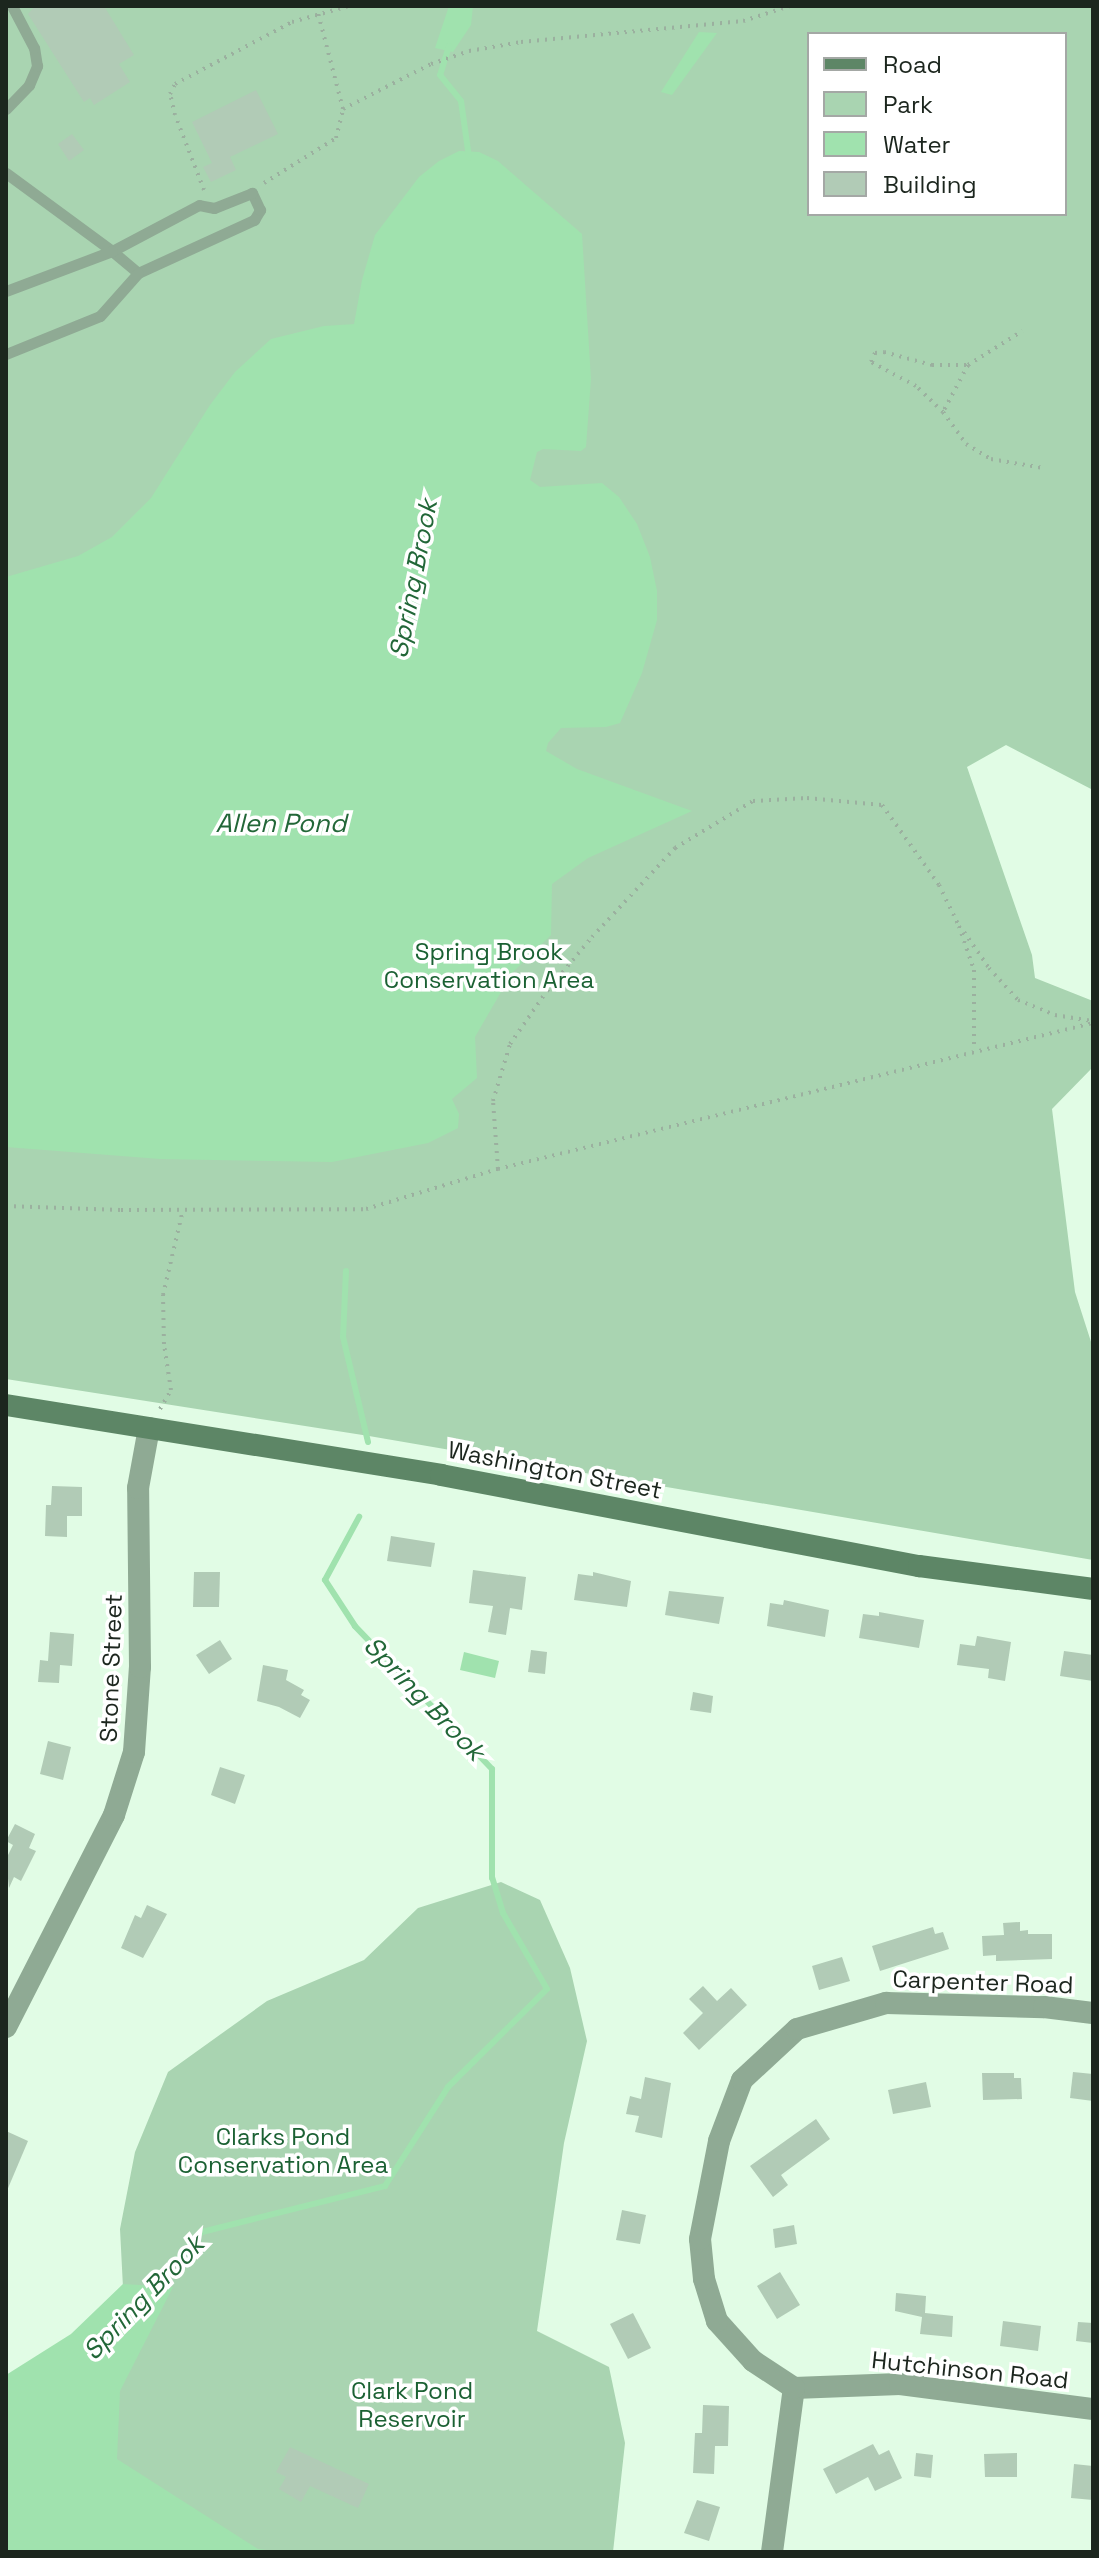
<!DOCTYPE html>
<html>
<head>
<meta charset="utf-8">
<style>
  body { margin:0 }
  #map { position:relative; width:1099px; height:2558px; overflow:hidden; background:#e1fce5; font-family:"Space Grotesk",sans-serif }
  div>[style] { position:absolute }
  .green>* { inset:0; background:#a9d4b1 }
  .water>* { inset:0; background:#a0e2ae }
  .stream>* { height:6px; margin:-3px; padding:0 3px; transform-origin:3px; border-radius:3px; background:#a0e2ae }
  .building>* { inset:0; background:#b1cbb6 }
  .path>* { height:4px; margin-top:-2px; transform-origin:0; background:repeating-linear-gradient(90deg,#9bb09f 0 2px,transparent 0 8px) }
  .service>* { height:11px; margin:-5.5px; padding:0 5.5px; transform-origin:5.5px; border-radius:5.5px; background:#8faa94 }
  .minor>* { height:22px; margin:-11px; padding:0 11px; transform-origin:11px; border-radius:11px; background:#8faa94 }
  .tertiary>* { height:22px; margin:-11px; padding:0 11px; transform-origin:11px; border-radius:11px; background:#8faa94 }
  .secondary>* { height:22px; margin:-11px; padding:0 11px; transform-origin:11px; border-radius:11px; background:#5d8666 }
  span { translate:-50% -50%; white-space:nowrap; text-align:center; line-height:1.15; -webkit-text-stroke:7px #fff; paint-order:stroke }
  .park-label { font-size:24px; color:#1b6133 }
  .street-label { font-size:24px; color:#1c261e }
  .water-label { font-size:26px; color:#226738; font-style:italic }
  .frame { position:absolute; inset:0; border:8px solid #1c261e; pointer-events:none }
  .legend { position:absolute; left:807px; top:32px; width:260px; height:184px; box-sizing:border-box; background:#fff; border:2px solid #a4a8a5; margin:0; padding:10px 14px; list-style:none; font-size:24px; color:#1c261e }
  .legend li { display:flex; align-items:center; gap:16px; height:40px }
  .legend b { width:40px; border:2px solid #a4a8a5 }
</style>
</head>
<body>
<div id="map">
  <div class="green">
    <i style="clip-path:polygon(evenodd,6px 6px,1093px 6px,1093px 790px,1006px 745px,967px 767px,1032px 955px,1035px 978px,1093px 1001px,1093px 1067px,1052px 1109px,1075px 1292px,1093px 1348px,1093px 1560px,369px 1436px,6px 1379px,6px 6px,809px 34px,1065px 34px,1065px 214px,809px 214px,809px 34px)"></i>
    <i style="clip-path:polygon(501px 1882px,540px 1900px,570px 1968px,587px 2041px,564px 2143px,537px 2331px,609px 2367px,625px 2443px,613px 2552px,261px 2552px,54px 2430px,124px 2307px,120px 2229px,135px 2152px,168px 2072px,267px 2001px,364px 1960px,418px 1908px)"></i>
  </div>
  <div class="water">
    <i style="clip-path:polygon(449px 6px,473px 6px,471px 25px,453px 52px,435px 48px)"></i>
    <i style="clip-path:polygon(699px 32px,717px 33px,672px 95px,661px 92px)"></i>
    <i style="clip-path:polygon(459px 151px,479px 152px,498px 161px,582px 234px,591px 379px,586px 447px,581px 451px,543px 449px,537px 452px,530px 480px,540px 487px,602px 483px,619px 497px,637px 524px,650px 557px,657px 591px,657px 620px,642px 673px,620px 723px,606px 727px,561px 728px,548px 743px,546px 751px,577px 769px,692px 811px,588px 858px,552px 884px,551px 935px,512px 973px,475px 1037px,477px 1078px,452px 1099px,459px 1114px,458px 1128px,428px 1143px,332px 1162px,160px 1159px,6px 1147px,6px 577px,78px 556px,112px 537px,151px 498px,210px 405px,235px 372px,271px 339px,324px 326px,354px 324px,362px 280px,375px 235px,419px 177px,439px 161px)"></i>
    <i style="clip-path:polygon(464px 1652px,499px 1661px,495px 1678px,460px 1670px)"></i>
    <i style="clip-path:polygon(123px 2284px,173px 2287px,120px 2391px,117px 2459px,258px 2549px,282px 2552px,6px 2552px,6px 2375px,71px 2334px)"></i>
  </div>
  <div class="stream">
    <i style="left:449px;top:46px;width:30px;rotate:107deg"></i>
    <i style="left:440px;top:75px;width:33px;rotate:51deg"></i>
    <i style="left:461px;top:101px;width:57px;rotate:81.9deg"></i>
    <i style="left:346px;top:1271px;width:66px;rotate:92.6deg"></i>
    <i style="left:343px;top:1337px;width:108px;rotate:76.6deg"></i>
    <i style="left:151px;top:2289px;width:76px;rotate:-48.2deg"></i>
    <i style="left:202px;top:2232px;width:189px;rotate:-14.1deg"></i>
    <i style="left:385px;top:2186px;width:117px;rotate:-57.5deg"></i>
    <i style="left:448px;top:2087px;width:139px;rotate:-44.7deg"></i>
    <i style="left:547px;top:1989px;width:88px;rotate:-120.1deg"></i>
    <i style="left:503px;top:1913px;width:37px;rotate:-107deg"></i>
    <i style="left:492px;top:1878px;width:109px;rotate:-90deg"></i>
    <i style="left:492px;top:1769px;width:198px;rotate:-133.8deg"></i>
    <i style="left:355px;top:1626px;width:55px;rotate:-123.1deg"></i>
    <i style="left:325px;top:1580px;width:72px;rotate:-61.6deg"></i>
  </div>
  <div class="building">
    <i style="clip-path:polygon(35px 6px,104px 6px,134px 55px,119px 64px,130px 82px,94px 105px,90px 98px,84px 102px,28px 14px)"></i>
    <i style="clip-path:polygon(256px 90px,278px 134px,230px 157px,236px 170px,211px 182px,203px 167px,212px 163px,192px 122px)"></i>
    <i style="clip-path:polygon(72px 134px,84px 150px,69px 161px,58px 144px)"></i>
    <i style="clip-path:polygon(52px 1486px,82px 1487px,82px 1516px,67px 1516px,67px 1537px,45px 1536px,46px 1505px,51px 1505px)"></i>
    <i style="clip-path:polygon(391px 1536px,435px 1543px,431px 1567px,387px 1561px)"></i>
    <i style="clip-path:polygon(473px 1570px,526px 1577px,522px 1610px,510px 1608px,506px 1635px,488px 1632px,493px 1606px,469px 1603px)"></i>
    <i style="clip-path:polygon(194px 1572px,220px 1572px,219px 1607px,193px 1607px)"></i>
    <i style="clip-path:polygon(593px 1572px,631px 1581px,627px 1607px,574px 1600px,578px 1574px,593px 1576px)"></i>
    <i style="clip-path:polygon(669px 1591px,724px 1597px,719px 1624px,665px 1615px)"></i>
    <i style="clip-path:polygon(784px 1600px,829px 1610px,825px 1637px,767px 1626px,770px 1603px,783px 1605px)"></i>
    <i style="clip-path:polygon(879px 1612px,924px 1620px,919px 1648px,859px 1638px,863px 1614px,879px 1616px)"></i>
    <i style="clip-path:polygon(50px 1632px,74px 1634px,72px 1666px,60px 1665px,59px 1683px,38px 1682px,40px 1660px,48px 1661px)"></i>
    <i style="clip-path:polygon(977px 1636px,1011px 1642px,1005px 1681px,988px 1678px,989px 1669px,957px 1665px,960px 1644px,975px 1646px)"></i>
    <i style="clip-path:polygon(220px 1640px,232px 1659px,209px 1674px,196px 1655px)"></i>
    <i style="clip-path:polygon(531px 1650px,547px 1652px,545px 1674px,528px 1672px)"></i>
    <i style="clip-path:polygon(1064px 1651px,1093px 1655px,1093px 1681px,1060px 1676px)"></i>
    <i style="clip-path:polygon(263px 1665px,288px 1670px,286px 1680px,304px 1690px,301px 1695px,310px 1700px,300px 1718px,279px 1707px,257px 1701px)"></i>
    <i style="clip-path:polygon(693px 1692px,713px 1696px,711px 1713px,690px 1710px)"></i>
    <i style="clip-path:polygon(48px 1741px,71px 1747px,63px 1780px,40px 1774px)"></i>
    <i style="clip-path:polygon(220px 1767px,245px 1775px,235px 1804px,211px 1795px)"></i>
    <i style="clip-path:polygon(15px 1824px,35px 1834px,29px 1848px,36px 1851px,21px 1881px,14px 1877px,9px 1888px,6px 1859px,13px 1845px,6px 1841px)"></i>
    <i style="clip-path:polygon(147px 1905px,167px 1914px,143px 1958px,121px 1948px,135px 1915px,141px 1918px)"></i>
    <i style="clip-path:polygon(1020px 1922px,1020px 1931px,1028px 1930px,1028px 1934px,1052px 1934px,1052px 1959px,996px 1961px,996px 1955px,983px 1956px,982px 1936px,1004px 1935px,1003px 1923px)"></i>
    <i style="clip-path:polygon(933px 1927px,935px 1934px,943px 1932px,949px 1949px,880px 1971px,872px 1946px)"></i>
    <i style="clip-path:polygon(842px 1957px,850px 1981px,819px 1990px,812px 1966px)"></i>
    <i style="clip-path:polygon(703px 1986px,717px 2001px,731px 1988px,747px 2005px,699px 2050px,683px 2033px,703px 2013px,689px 1999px)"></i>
    <i style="clip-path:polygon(1073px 2072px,1093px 2074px,1093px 2101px,1070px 2098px)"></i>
    <i style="clip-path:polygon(982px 2073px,1014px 2073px,1014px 2078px,1021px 2078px,1022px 2099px,983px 2100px)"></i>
    <i style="clip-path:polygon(645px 2077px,671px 2083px,662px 2138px,635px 2132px,639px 2116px,626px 2114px,630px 2096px,641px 2099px)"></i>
    <i style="clip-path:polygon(926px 2082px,931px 2107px,893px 2114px,888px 2090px)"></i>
    <i style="clip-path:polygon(816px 2119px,830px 2139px,781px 2175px,788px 2185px,773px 2197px,750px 2166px)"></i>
    <i style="clip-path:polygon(6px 2131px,28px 2141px,6px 2193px)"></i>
    <i style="clip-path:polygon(622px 2210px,646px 2215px,640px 2244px,616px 2240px)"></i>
    <i style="clip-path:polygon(794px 2225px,797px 2244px,775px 2248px,773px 2229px)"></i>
    <i style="clip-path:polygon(780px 2272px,800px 2305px,777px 2319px,757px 2286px)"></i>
    <i style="clip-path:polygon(896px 2293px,926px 2296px,925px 2313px,953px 2316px,952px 2337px,920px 2334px,922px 2317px,895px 2311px)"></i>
    <i style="clip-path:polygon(633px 2313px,651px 2348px,628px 2359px,610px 2324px)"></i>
    <i style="clip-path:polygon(1003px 2321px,1041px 2326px,1038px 2351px,1000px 2346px)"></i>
    <i style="clip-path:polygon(1078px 2322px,1093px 2323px,1093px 2343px,1076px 2341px)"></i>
    <i style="clip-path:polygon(703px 2405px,729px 2406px,728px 2446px,715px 2446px,714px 2474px,693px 2473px,695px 2433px,702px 2433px)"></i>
    <i style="clip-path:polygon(873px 2444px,879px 2455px,889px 2450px,902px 2478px,875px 2491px,868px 2477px,836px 2494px,823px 2469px)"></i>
    <i style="clip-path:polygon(290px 2447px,369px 2484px,358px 2508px,310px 2486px,301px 2502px,279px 2489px,286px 2477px,276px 2472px)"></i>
    <i style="clip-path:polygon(916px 2453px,933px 2455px,931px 2478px,914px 2476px)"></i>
    <i style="clip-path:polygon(1017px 2453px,1017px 2477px,985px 2477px,984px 2454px)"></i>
    <i style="clip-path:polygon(1074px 2464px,1093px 2466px,1093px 2500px,1071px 2498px)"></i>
    <i style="clip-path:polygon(697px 2500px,720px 2507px,709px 2541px,684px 2533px)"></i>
  </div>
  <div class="path">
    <i style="left:343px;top:109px;width:99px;rotate:-27.1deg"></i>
    <i style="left:431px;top:64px;width:40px;rotate:-18.9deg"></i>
    <i style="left:469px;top:51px;width:53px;rotate:-9.8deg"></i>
    <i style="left:521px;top:42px;width:223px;rotate:-5.4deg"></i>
    <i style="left:743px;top:21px;width:49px;rotate:-17.7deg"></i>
    <i style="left:264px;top:183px;width:85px;rotate:-32deg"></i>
    <i style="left:336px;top:138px;width:30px;rotate:-76deg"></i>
    <i style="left:343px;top:109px;width:99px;rotate:-104.6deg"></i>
    <i style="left:204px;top:190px;width:80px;rotate:-111.1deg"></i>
    <i style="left:175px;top:115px;width:22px;rotate:-103deg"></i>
    <i style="left:170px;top:94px;width:11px;rotate:-63deg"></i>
    <i style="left:175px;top:84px;width:132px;rotate:-27.9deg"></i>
    <i style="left:292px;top:22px;width:59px;rotate:-15.7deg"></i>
    <i style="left:968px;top:365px;width:53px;rotate:118deg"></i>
    <i style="left:943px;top:412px;width:37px;rotate:-136deg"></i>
    <i style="left:916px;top:386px;width:51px;rotate:-151.9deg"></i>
    <i style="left:871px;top:362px;width:10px;rotate:-66deg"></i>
    <i style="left:875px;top:353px;width:9px;rotate:-6deg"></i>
    <i style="left:884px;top:352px;width:50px;rotate:15.2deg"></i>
    <i style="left:932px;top:365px;width:36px"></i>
    <i style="left:968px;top:365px;width:64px;rotate:-32.2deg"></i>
    <i style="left:943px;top:412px;width:39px;rotate:54deg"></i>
    <i style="left:966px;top:444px;width:29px;rotate:31deg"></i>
    <i style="left:991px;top:459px;width:53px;rotate:9.8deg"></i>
    <i style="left:964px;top:932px;width:44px;rotate:55.2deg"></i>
    <i style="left:989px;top:968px;width:43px;rotate:47.8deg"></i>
    <i style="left:1018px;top:1000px;width:40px;rotate:22deg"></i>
    <i style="left:1055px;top:1015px;width:38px;rotate:9deg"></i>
    <i style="left:498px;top:1169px;width:68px;rotate:-94.2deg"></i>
    <i style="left:493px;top:1101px;width:59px;rotate:-73.4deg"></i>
    <i style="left:510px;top:1044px;width:65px;rotate:-55.1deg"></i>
    <i style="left:547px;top:991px;width:70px;rotate:-50.2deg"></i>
    <i style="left:592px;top:937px;width:122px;rotate:-47deg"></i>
    <i style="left:675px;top:848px;width:91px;rotate:-31.1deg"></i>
    <i style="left:753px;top:801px;width:54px;rotate:-3.2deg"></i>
    <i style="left:807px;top:798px;width:75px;rotate:5.3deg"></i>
    <i style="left:882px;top:805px;width:98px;rotate:54.5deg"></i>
    <i style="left:939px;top:885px;width:46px;rotate:64deg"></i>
    <i style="left:959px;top:926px;width:46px;rotate:71.2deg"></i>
    <i style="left:974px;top:970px;width:80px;rotate:90deg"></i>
    <i style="left:6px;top:1206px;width:115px;rotate:2deg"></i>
    <i style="left:121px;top:1210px;width:245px;rotate:-0.2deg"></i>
    <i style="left:366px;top:1209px;width:138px;rotate:-16.9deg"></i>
    <i style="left:498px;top:1169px;width:613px;rotate:-13.79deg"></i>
    <i style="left:160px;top:1409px;width:22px;rotate:-60deg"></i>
    <i style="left:171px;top:1390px;width:47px;rotate:-98.7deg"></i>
    <i style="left:164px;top:1344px;width:49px;rotate:-91.2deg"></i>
    <i style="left:163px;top:1295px;width:87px;rotate:-76.8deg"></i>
  </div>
  <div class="service">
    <i style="left:6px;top:109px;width:33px;rotate:-46deg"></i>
    <i style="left:29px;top:85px;width:21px;rotate:-67deg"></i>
    <i style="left:37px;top:66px;width:18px;rotate:-99deg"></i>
    <i style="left:34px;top:48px;width:47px;rotate:-117.6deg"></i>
    <i style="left:6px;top:173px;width:132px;rotate:36.3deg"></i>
    <i style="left:112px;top:251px;width:34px;rotate:40deg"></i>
    <i style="left:138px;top:273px;width:128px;rotate:-24.6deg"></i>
    <i style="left:254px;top:220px;width:12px;rotate:-59deg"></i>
    <i style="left:260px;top:210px;width:19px;rotate:-115deg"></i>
    <i style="left:252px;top:193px;width:41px;rotate:158.5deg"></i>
    <i style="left:214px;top:208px;width:15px;rotate:-169deg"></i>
    <i style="left:199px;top:205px;width:98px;rotate:152.1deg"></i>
    <i style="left:112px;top:251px;width:113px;rotate:159.3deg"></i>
    <i style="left:6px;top:354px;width:101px;rotate:-22deg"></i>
    <i style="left:100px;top:316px;width:57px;rotate:-48.5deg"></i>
  </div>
  <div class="minor">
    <i style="left:794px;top:2388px;width:106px;rotate:-2.2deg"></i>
    <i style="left:900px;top:2384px;width:195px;rotate:7.4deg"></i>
    <i style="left:772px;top:2552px;width:165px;rotate:-82.4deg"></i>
    <i style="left:794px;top:2388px;width:49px;rotate:-146.6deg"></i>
    <i style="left:753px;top:2361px;width:54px;rotate:-132deg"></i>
    <i style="left:717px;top:2321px;width:44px;rotate:-107.2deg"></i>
    <i style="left:704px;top:2279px;width:40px;rotate:-95.7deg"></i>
    <i style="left:700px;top:2239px;width:100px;rotate:-79deg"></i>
    <i style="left:719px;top:2141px;width:65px;rotate:-69.3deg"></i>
    <i style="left:742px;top:2080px;width:75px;rotate:-42.8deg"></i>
    <i style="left:797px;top:2029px;width:93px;rotate:-16.3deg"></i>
    <i style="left:886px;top:2003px;width:158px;rotate:1.5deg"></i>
    <i style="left:1044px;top:2007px;width:49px;rotate:7deg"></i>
  </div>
  <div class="tertiary">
    <i style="left:6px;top:2027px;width:238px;rotate:-63deg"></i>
    <i style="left:114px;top:1815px;width:66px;rotate:-72.4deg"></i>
    <i style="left:134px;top:1752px;width:85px;rotate:-86deg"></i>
    <i style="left:140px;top:1667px;width:179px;rotate:-90.6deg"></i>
    <i style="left:138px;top:1488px;width:61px;rotate:-79.6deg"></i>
  </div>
  <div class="secondary">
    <i style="left:6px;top:1405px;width:441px;rotate:9.1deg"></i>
    <i style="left:441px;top:1475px;width:487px;rotate:10.8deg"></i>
    <i style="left:919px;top:1566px;width:176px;rotate:7.5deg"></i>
  </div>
  <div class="park-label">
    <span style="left:489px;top:966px">Spring Brook<br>Conservation Area</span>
    <span style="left:283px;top:2151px">Clarks Pond<br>Conservation Area</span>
    <span style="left:412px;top:2405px">Clark Pond<br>Reservoir</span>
  </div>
  <div class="street-label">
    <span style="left:555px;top:1470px;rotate:11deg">Washington Street</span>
    <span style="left:111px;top:1668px;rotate:-88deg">Stone Street</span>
    <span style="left:983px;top:1982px;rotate:2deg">Carpenter Road</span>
    <span style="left:970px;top:2370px;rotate:6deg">Hutchinson Road</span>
  </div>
  <div class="water-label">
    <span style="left:414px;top:579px;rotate:-79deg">Spring Brook</span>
    <span style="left:281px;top:824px">Allen Pond</span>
    <span style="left:424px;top:1699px;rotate:46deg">Spring Brook</span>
    <span style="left:144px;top:2298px;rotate:-46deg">Spring Brook</span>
  </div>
  <div class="frame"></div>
  <ul class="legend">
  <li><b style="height:10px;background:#5d8666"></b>Road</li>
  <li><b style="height:22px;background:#a9d4b1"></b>Park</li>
  <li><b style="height:22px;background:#a0e2ae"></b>Water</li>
  <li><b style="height:22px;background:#b1cbb6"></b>Building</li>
  </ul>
</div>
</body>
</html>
